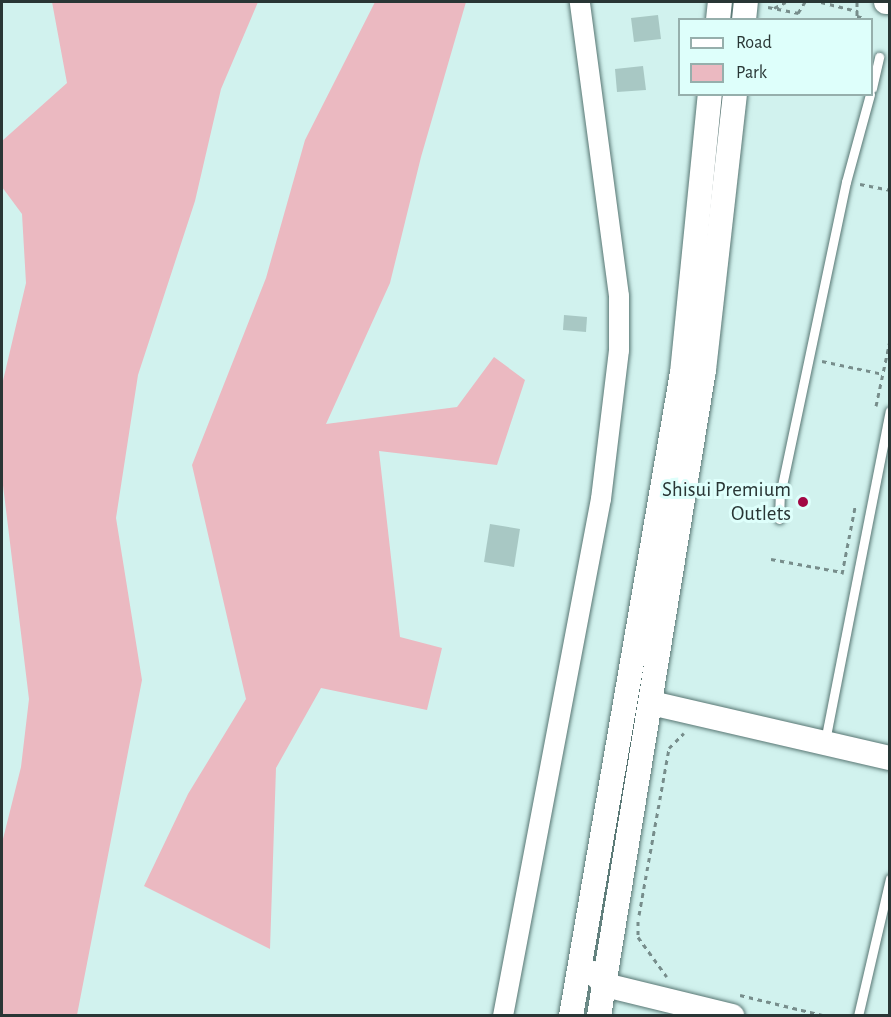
<!DOCTYPE html>
<html>
<head>
<meta charset="utf-8">
<style>
  body { margin:0 }
  #map { position:relative; width:891px; height:1017px; overflow:hidden; background:#d1f2ee; font-family:"Alegreya Sans",sans-serif }
  div>[style] { position:absolute }
  .green>* { inset:0; background:#ebb9c1 }
  .building>* { inset:0; background:#a8c8c4 }
  .path>* { height:3px; margin-top:-1.5px; transform-origin:0; background:repeating-linear-gradient(90deg,#778d8b 0 4.5px,transparent 0 9px) }
  .roads { filter:drop-shadow(0 0 2px #587673) drop-shadow(0 0 2px #587673) }
  .service>* { height:9px; margin:-4.5px; padding:0 4.5px; transform-origin:4.5px; border-radius:4.5px; background:#fff }
  .minor>* { height:20px; margin:-10px; padding:0 10px; transform-origin:10px; border-radius:10px; background:#fff }
  .tertiary>* { height:24px; margin:-12px; padding:0 12px; transform-origin:12px; border-radius:12px; background:#fff }
  .dots>* { width:16px; height:16px; translate:-50% -50%; box-sizing:border-box; border:3px solid #defffb; border-radius:50% }
  span { translate:-50% -50%; white-space:nowrap; text-align:center; line-height:1.15; -webkit-text-stroke:6px #defffb; paint-order:stroke }
  .poi-label { font-size:21px; color:#293635 }
  .right { translate:-100% -50%; text-align:right }
  .frame { position:absolute; inset:0; border:3px solid #293635; pointer-events:none }
  .legend { position:absolute; left:678px; top:18px; width:195px; height:78px; box-sizing:border-box; background:#defffb; border:2px solid #96afac; margin:0; padding:8px 10px; list-style:none; font-size:18px; color:#293635 }
  .legend li { display:flex; align-items:center; gap:12px; height:30px }
  .legend b { width:30px; border:2px solid #96afac }
</style>
</head>
<body>
<div id="map">
  <div class="green">
    <i style="clip-path:polygon(52px 2px,258px 2px,221px 89px,195px 201px,138px 375px,116px 518px,142px 680px,77px 1015px,2px 1015px,2px 843px,21px 767px,29px 699px,2px 477px,2px 385px,26px 283px,22px 214px,2px 187px,2px 141px,67px 83px)"></i>
    <i style="clip-path:polygon(375px 2px,466px 2px,421px 157px,390px 283px,326px 424px,457px 407px,494px 357px,525px 380px,497px 465px,379px 451px,400px 637px,442px 648px,427px 710px,321px 688px,276px 768px,270px 949px,144px 886px,188px 794px,246px 699px,192px 465px,266px 278px,305px 140px)"></i>
  </div>
  <div class="building">
    <i style="clip-path:polygon(658px 15px,661px 39px,634px 42px,631px 18px)"></i>
    <i style="clip-path:polygon(643px 66px,646px 90px,617px 92px,615px 69px)"></i>
    <i style="clip-path:polygon(564px 315px,587px 317px,586px 332px,563px 330px)"></i>
    <i style="clip-path:polygon(490px 524px,520px 529px,514px 567px,484px 562px)"></i>
  </div>
  <div class="path">
    <i style="left:821px;top:2px;width:38px;rotate:14deg"></i>
    <i style="left:857px;top:2px;width:14px;rotate:90deg"></i>
    <i style="left:857px;top:16px;width:7px;rotate:16deg"></i>
    <i style="left:768px;top:7px;width:31px;rotate:11deg"></i>
    <i style="left:798px;top:13px;width:13px;rotate:-58deg"></i>
    <i style="left:774px;top:8px;width:13px;rotate:-27deg"></i>
    <i style="left:860px;top:184px;width:31px;rotate:11deg"></i>
    <i style="left:822px;top:361px;width:62px;rotate:12deg"></i>
    <i style="left:876px;top:406px;width:67px;rotate:-78deg"></i>
    <i style="left:771px;top:559px;width:72px;rotate:10.4deg"></i>
    <i style="left:842px;top:574px;width:68px;rotate:-79deg"></i>
    <i style="left:639px;top:915px;width:170px;rotate:-79.8deg"></i>
    <i style="left:669px;top:748px;width:21px;rotate:-45deg"></i>
    <i style="left:638px;top:921px;width:16px;rotate:90deg"></i>
    <i style="left:638px;top:937px;width:49px;rotate:54.1deg"></i>
    <i style="left:740px;top:995px;width:89px;rotate:13.7deg"></i>
  </div>
  <div class="roads">
    <div class="service">
      <i style="left:872px;top:88px;width:32px;rotate:-77deg"></i>
      <i style="left:779px;top:519px;width:24px;rotate:-88deg"></i>
      <i style="left:780px;top:495px;width:320px;rotate:-78.1deg"></i>
      <i style="left:846px;top:182px;width:91px;rotate:-74.7deg"></i>
      <i style="left:825px;top:741px;width:336px;rotate:-78.9deg"></i>
      <i style="left:858px;top:1016px;width:141px;rotate:-76.9deg"></i>
    </div>
    <div class="minor">
      <i style="left:503px;top:1016px;width:526px;rotate:-79.27deg"></i>
      <i style="left:601px;top:499px;width:150px;rotate:-83.1deg"></i>
      <i style="left:619px;top:350px;width:54px;rotate:-90deg"></i>
      <i style="left:619px;top:296px;width:297px;rotate:-97.6deg"></i>
    </div>
    <div class="tertiary">
      <i style="left:886px;top:2px;width:4px"></i>
      <i style="left:718px;top:20px;width:18px;rotate:-84deg"></i>
      <i style="left:744px;top:20px;width:18px;rotate:-84deg"></i>
      <i style="left:651px;top:703px;width:245px;rotate:13deg"></i>
      <i style="left:594px;top:973px;width:16px;rotate:47deg"></i>
      <i style="left:605px;top:985px;width:131px;rotate:13.7deg"></i>
      <i style="left:571px;top:1016px;width:653px;rotate:-80.21deg"></i>
      <i style="left:682px;top:373px;width:280px;rotate:-84.3deg"></i>
      <i style="left:599px;top:1016px;width:654px;rotate:-80.77deg"></i>
      <i style="left:704px;top:370px;width:278px;rotate:-83.6deg"></i>
    </div>
  </div>
  <div class="dots">
    <i style="left:803px;top:502px;background:#a20844"></i>
  </div>
  <div class="poi-label">
    <span class="right" style="left:791px;top:502px">Shisui Premium<br>Outlets</span>
  </div>
  <div class="frame"></div>
  <ul class="legend">
  <li><b style="height:8px;background:#fff"></b>Road</li>
  <li><b style="height:16px;background:#ebb9c1"></b>Park</li>
  </ul>
</div>
</body>
</html>
